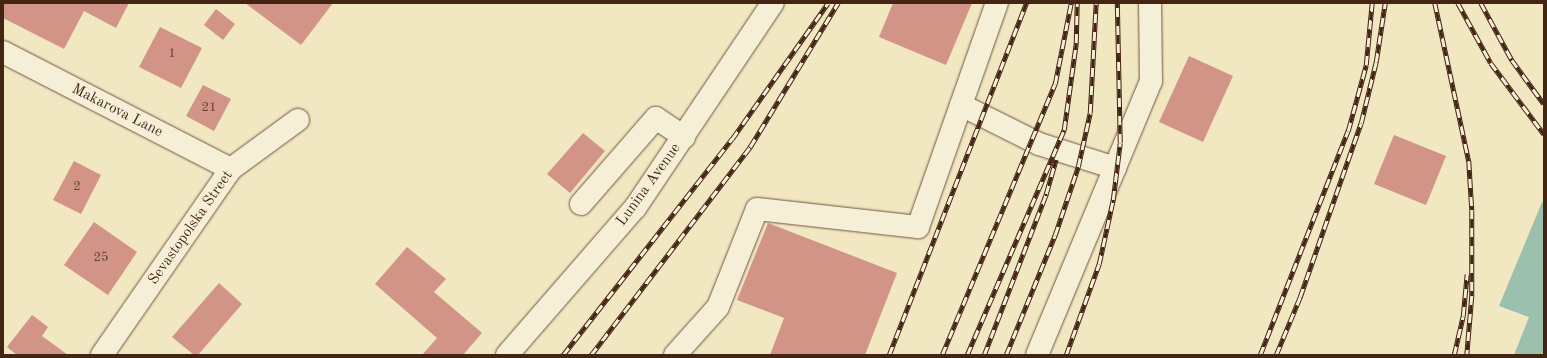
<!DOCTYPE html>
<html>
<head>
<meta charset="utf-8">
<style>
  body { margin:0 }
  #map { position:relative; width:1547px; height:358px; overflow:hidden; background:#f1e7c1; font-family:"Old Standard TT",serif }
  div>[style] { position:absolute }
  .water>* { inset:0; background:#9bc0ae }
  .building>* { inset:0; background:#d29486 }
  .roads { filter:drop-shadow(0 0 1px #6f553e) drop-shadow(0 0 1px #6f553e) }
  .minor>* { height:22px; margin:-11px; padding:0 11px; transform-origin:11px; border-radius:11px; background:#f6efd7 }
  .rail>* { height:4.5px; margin-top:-2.25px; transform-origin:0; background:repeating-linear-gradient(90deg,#f6efd7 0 9px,#442413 0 18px); box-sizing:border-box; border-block:1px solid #442413 }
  span { translate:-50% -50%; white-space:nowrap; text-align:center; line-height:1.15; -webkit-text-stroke:3px #f6efd7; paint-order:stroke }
  .number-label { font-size:13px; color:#684030 }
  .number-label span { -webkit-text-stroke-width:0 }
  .street-label { font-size:15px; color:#442413 }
  .frame { position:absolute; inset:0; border:4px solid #442413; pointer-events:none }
</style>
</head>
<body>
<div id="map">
  <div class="water">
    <i style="clip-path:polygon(1542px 202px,1544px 203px,1544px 355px,1514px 355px,1529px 317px,1499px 306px)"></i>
  </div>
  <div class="building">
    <i style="clip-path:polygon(3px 3px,129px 3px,116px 28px,84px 11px,64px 49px,3px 18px)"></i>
    <i style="clip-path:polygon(245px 3px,333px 3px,301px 45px)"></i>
    <i style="clip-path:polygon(893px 3px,972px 3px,946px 65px,879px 37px)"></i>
    <i style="clip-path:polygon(216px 9px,235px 24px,223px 40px,204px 25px)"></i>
    <i style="clip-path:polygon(160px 27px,202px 48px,181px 88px,139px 67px)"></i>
    <i style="clip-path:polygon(1189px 56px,1233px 76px,1203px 142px,1159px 122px)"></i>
    <i style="clip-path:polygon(203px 85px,231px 99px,214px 131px,186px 116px)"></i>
    <i style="clip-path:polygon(583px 133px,605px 151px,570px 193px,547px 174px)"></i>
    <i style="clip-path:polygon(1394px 135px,1446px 156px,1426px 205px,1374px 184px)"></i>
    <i style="clip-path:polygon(74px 161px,101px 175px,81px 214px,53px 200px)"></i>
    <i style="clip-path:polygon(94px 222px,137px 252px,108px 295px,64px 265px)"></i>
    <i style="clip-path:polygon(768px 223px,897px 273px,865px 355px,770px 355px,784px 318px,737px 300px)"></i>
    <i style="clip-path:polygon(407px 247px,446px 279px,434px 292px,482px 333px,463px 355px,422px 355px,437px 338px,375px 284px)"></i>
    <i style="clip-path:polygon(219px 283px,242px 304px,198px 355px,194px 355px,172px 337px)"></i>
    <i style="clip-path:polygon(32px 315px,48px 327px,42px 336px,68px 355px,17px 355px,7px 347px)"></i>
  </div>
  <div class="roads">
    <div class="minor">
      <i style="left:3px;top:52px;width:256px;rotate:27.2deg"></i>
      <i style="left:961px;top:105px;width:87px;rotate:26.6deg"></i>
      <i style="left:1039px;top:144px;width:80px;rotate:17.5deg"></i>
      <i style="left:581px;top:204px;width:114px;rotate:-48.9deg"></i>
      <i style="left:656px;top:118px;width:34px;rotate:34deg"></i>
      <i style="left:102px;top:355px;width:226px;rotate:-55.3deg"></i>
      <i style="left:231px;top:169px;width:83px;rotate:-36.2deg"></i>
      <i style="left:507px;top:355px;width:195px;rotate:-49deg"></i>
      <i style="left:635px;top:208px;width:247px;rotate:-56.1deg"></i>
      <i style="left:675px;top:355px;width:64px;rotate:-48.1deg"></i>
      <i style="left:718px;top:307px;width:105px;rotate:-68.3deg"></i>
      <i style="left:757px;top:209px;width:162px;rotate:6.4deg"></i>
      <i style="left:918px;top:227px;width:238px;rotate:-70.6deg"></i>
      <i style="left:1037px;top:355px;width:297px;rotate:-67.4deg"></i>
      <i style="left:1151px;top:81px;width:78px;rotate:-90.7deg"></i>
    </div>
  </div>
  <div class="rail">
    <i style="left:1435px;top:3px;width:162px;rotate:77.9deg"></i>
    <i style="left:1469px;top:161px;width:49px;rotate:86.5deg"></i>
    <i style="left:1472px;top:210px;width:86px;rotate:90deg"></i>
    <i style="left:1472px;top:296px;width:59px;rotate:94.8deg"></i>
    <i style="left:1458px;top:3px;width:68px;rotate:61.2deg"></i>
    <i style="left:1491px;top:63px;width:89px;rotate:53.3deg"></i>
    <i style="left:1481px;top:3px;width:65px;rotate:61.5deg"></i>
    <i style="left:1512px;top:60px;width:54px;rotate:54deg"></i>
    <i style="left:563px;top:355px;width:274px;rotate:-52deg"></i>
    <i style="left:732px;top:139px;width:166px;rotate:-54.8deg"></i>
    <i style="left:591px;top:355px;width:262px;rotate:-52.6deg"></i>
    <i style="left:750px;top:147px;width:169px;rotate:-58.6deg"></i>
    <i style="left:889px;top:355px;width:378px;rotate:-68.7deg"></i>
    <i style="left:942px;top:355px;width:294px;rotate:-67.4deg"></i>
    <i style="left:1055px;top:84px;width:83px;rotate:-78.8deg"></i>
    <i style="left:967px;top:355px;width:245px;rotate:-66.7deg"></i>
    <i style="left:1064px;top:130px;width:88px;rotate:-82.1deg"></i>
    <i style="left:1076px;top:43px;width:40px;rotate:-88.6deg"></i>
    <i style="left:984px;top:355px;width:173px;rotate:-68.9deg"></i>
    <i style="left:1046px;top:194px;width:36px;rotate:-74deg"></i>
    <i style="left:1006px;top:355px;width:130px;rotate:-67.8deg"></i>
    <i style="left:1055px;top:235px;width:72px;rotate:-71.3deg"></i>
    <i style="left:1078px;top:167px;width:55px;rotate:-77.5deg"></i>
    <i style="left:1090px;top:113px;width:110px;rotate:-86.9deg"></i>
    <i style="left:1066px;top:355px;width:97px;rotate:-70.1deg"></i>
    <i style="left:1099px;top:264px;width:66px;rotate:-77.7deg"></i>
    <i style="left:1113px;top:200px;width:57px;rotate:-83deg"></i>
    <i style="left:1120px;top:143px;width:140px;rotate:-91.2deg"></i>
    <i style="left:1260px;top:355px;width:241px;rotate:-68.6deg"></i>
    <i style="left:1348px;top:131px;width:68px;rotate:-74.7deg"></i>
    <i style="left:1366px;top:65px;width:62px;rotate:-84.5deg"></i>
    <i style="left:1276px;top:355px;width:63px;rotate:-67.5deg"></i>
    <i style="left:1300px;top:297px;width:184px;rotate:-70.7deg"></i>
    <i style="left:1361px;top:123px;width:63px;rotate:-76.2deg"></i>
    <i style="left:1376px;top:62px;width:60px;rotate:-81.3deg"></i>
    <i style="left:1454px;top:355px;width:40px;rotate:-77deg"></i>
    <i style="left:1463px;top:316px;width:42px;rotate:-84.6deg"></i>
  </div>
  <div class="number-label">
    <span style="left:172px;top:54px">1</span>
    <span style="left:209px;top:108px">21</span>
    <span style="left:77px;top:187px">2</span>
    <span style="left:101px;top:258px">25</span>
  </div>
  <div class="street-label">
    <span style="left:117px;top:111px;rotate:27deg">Makarova Lane</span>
    <span style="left:649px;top:185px;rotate:-54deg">Lunina Avenue</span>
    <span style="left:191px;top:228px;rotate:-55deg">Sevastopolska Street</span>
  </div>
  <div class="frame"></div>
</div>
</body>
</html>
